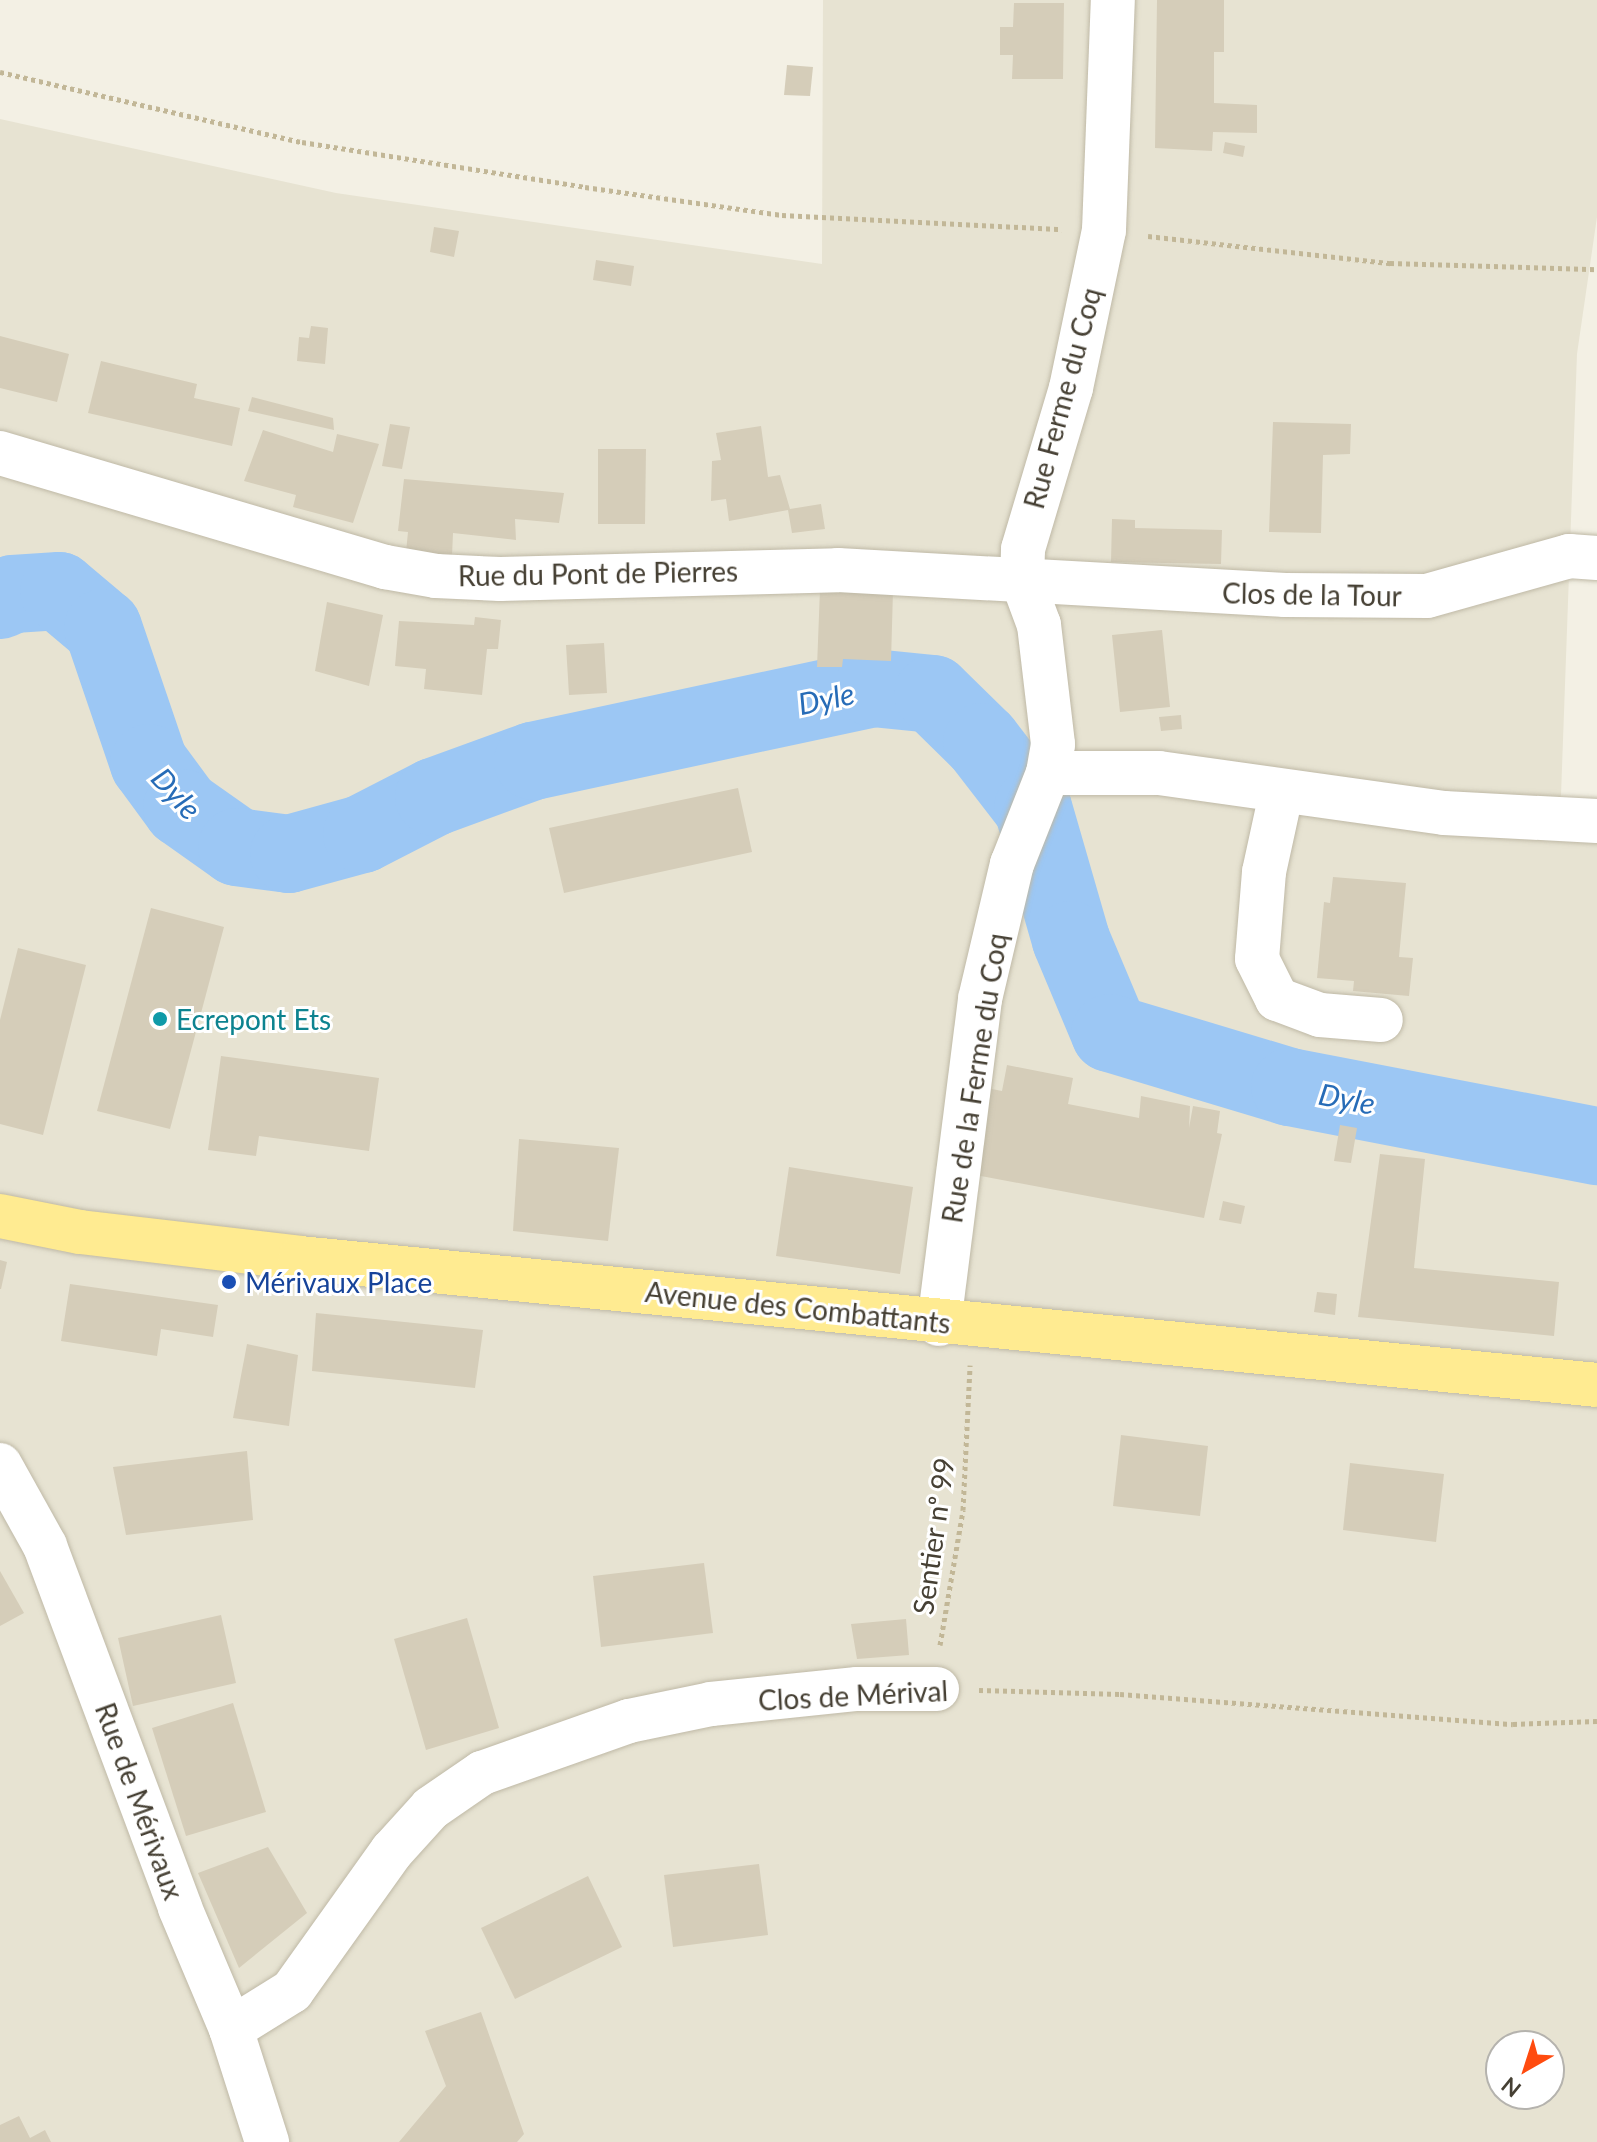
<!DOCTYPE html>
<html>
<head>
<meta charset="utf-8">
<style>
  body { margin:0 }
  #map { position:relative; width:1597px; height:2142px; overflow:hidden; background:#f3f0e4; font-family:Lato,sans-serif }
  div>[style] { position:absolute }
  .residential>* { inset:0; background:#e7e3d2 }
  .river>* { height:78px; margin:-39px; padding:0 39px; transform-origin:39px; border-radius:39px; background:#9cc7f4 }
  .building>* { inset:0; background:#d5cdb9 }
  .path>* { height:5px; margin-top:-2.5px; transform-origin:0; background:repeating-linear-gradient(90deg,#c2b797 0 4px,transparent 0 8px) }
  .roads { filter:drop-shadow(0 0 2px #bfb9a6) drop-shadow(0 0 2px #bfb9a6) }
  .minor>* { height:44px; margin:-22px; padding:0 22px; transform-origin:22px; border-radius:22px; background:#fff }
  .major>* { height:44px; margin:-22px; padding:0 22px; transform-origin:22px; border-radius:22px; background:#ffeb91 }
  .dots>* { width:22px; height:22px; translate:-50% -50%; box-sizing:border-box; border:4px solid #fff; border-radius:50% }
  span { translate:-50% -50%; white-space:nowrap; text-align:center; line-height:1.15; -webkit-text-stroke:6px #fff; paint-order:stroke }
  .street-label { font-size:28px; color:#464034 }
  .culture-label { font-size:28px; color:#0d838f }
  .left { translate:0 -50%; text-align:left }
  .transit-label { font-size:28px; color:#164399 }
  .water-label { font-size:30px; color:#276cb7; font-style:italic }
  .north { position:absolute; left:1485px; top:2030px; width:80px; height:80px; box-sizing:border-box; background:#fff; border:2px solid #b5b3ae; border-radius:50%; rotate:219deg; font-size:22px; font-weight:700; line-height:32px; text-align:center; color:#464034 }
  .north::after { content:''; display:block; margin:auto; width:28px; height:36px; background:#ff4b0f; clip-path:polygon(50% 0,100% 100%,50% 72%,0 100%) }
</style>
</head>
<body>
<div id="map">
  <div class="residential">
    <i style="clip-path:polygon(evenodd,823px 0,1597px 0,1597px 217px,1577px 354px,1560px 823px,1597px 827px,1597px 2142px,0 2142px,0 119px,336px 193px,822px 264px,823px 0,1501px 2046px,1549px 2046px,1549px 2094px,1501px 2094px,1501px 2046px)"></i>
  </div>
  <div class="river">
    <i style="left:0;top:600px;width:14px;rotate:-25deg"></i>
    <i style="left:13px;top:594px;width:46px;rotate:-3.7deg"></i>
    <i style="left:59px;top:591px;width:57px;rotate:40.1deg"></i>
    <i style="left:103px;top:628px;width:143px;rotate:71.2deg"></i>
    <i style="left:149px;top:763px;width:56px;rotate:53.7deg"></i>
    <i style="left:182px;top:808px;width:67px;rotate:35.3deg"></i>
    <i style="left:237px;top:847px;width:52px;rotate:7.7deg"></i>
    <i style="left:289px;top:854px;width:76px;rotate:-15.3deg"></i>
    <i style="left:362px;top:834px;width:81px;rotate:-27.2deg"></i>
    <i style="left:434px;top:797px;width:105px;rotate:-20deg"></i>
    <i style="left:533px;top:761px;width:348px;rotate:-12.1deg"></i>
    <i style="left:873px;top:688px;width:60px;rotate:5.7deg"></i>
    <i style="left:933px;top:694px;width:69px;rotate:44.4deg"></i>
    <i style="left:982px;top:742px;width:83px;rotate:52.3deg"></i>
    <i style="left:1033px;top:808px;width:137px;rotate:73.9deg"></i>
    <i style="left:1071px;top:940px;width:101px;rotate:67.2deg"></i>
    <i style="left:1110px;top:1033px;width:188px;rotate:16.7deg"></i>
    <i style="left:1290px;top:1087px;width:313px;rotate:10.9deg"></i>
  </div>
  <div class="building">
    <i style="clip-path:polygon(1157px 0,1224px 0,1224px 52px,1214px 52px,1214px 103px,1257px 105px,1257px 133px,1213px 132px,1212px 151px,1155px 148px)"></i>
    <i style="clip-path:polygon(1014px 3px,1064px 3px,1063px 79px,1012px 79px,1013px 55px,1000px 55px,1000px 27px,1013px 27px)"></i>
    <i style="clip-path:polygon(787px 65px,813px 67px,810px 96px,784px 95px)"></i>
    <i style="clip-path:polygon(1225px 142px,1245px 146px,1243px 157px,1223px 153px)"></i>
    <i style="clip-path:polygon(434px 227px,459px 231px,454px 257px,430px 252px)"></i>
    <i style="clip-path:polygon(596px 260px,634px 266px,631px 286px,593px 280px)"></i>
    <i style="clip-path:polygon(311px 326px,328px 328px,325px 364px,297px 361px,299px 337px,309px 338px)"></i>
    <i style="clip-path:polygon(0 336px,69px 354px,57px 402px,0 388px)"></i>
    <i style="clip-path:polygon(101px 361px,197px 384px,194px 398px,240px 408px,232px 446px,88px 413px)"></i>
    <i style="clip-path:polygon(252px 397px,333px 418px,334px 430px,248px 411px)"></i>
    <i style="clip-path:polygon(1273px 422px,1351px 424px,1350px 454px,1323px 455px,1321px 533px,1269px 532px)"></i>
    <i style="clip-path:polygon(390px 424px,410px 427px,402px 469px,382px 466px)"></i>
    <i style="clip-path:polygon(761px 426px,768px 477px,780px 475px,790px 509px,821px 504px,825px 529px,792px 533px,788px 510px,729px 521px,726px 499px,711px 501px,712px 461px,721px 460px,716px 433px)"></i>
    <i style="clip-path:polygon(263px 430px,333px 452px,337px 434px,379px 444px,353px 523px,293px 507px,296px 495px,244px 481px)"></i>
    <i style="clip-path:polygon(598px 449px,646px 449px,645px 524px,598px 524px)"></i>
    <i style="clip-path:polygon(404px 479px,564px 493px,559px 523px,515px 519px,516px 540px,453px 533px,452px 556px,406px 552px,408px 532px,398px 531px)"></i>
    <i style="clip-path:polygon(1112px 519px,1135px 520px,1135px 528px,1222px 530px,1221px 564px,1111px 562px)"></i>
    <i style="clip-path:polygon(820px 589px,893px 591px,891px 661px,843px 659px,842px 667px,817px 667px)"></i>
    <i style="clip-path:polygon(327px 602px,383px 615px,369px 686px,315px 671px)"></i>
    <i style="clip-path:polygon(475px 617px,501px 620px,498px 649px,487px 649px,482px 695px,424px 689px,426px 669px,395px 666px,399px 621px,474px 625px)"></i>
    <i style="clip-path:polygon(1162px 630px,1170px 707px,1120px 712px,1112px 635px)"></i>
    <i style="clip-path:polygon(604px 643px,607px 693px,569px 695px,566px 645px)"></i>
    <i style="clip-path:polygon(1181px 715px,1182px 729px,1161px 731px,1159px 717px)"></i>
    <i style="clip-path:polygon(738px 788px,752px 852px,564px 893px,549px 828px)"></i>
    <i style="clip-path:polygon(1333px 877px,1406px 883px,1399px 957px,1413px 958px,1409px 996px,1353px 991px,1354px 981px,1317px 978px,1324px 902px,1330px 903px)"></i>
    <i style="clip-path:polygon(151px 908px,224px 927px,170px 1129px,97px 1111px)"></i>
    <i style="clip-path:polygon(18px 948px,86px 965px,43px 1135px,0 1124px,0 1020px)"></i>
    <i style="clip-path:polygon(221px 1056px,379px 1078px,369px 1151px,259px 1136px,256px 1156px,208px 1150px)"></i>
    <i style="clip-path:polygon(1007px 1065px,1073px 1078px,1068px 1104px,1139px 1118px,1141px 1096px,1190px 1106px,1189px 1128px,1193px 1106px,1220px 1111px,1217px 1133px,1222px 1134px,1204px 1218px,965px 1173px,982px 1087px,1002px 1091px)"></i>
    <i style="clip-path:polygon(1340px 1125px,1357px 1128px,1351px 1163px,1334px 1161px)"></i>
    <i style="clip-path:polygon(519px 1139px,619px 1148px,608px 1241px,513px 1231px)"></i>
    <i style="clip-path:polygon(1380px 1154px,1425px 1159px,1414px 1268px,1559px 1282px,1554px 1336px,1358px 1317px)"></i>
    <i style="clip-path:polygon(789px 1167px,913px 1187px,900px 1274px,776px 1256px)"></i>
    <i style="clip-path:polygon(1223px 1201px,1245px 1206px,1241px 1224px,1219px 1220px)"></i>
    <i style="clip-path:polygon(0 1260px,7px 1262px,1px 1289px,0 1289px)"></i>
    <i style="clip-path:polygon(70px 1284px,218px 1305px,213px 1337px,161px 1329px,157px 1356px,61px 1341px)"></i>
    <i style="clip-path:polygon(1317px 1292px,1337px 1294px,1335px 1315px,1314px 1312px)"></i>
    <i style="clip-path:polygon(316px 1313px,483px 1330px,475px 1388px,312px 1371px)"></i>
    <i style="clip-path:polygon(247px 1344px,298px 1355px,289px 1426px,233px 1418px)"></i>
    <i style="clip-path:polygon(1121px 1435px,1208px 1446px,1200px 1516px,1113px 1506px)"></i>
    <i style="clip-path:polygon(247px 1451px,253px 1520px,126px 1535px,113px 1467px)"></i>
    <i style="clip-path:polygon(1350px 1463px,1444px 1474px,1436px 1542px,1343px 1530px)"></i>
    <i style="clip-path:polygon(704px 1563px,713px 1633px,601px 1647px,593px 1576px)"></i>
    <i style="clip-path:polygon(0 1571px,24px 1613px,0 1626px)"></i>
    <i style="clip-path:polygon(221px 1615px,236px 1683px,133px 1706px,118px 1638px)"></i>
    <i style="clip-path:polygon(467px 1618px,499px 1728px,426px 1750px,394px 1639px)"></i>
    <i style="clip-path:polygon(906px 1619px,909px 1655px,857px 1659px,851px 1624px)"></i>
    <i style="clip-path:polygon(233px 1703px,266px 1812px,186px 1836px,152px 1728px)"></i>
    <i style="clip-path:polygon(268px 1847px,307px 1913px,239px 1968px,198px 1873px)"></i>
    <i style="clip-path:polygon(759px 1864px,768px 1935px,673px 1947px,664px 1875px)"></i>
    <i style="clip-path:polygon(588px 1876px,622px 1947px,515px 1999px,481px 1928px)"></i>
    <i style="clip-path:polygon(481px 2012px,524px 2134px,517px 2142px,399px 2142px,446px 2086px,425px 2031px)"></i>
    <i style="clip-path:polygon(19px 2116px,30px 2138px,45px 2130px,51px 2142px,0 2142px,0 2125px)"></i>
  </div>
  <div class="path">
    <i style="left:0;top:72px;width:310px;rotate:13.1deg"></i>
    <i style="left:302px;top:142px;width:287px;rotate:9deg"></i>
    <i style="left:585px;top:187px;width:199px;rotate:8.1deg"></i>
    <i style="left:782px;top:215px;width:280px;rotate:2.9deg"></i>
    <i style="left:1148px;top:236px;width:244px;rotate:6.4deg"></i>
    <i style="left:1390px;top:263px;width:207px;rotate:1.7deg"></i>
    <i style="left:940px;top:1645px;width:137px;rotate:-80.3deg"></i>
    <i style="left:963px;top:1510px;width:145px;rotate:-87.2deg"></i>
    <i style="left:979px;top:1690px;width:141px;rotate:1.6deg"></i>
    <i style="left:1120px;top:1694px;width:394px;rotate:4.4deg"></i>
    <i style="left:1513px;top:1724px;width:84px;rotate:-2deg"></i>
  </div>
  <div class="roads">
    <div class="minor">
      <i style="left:0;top:453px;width:402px;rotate:16.5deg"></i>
      <i style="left:385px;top:567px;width:52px;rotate:10deg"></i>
      <i style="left:436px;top:576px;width:64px;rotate:2.7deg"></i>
      <i style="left:500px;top:579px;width:338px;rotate:-1.5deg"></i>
      <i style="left:838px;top:570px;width:448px;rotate:3.2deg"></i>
      <i style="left:1285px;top:595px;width:142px;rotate:0.4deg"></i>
      <i style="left:1427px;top:596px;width:148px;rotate:-15.7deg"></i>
      <i style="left:1569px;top:556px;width:28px;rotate:4deg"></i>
      <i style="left:1048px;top:773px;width:111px"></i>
      <i style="left:1159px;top:773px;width:288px;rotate:8deg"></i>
      <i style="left:1444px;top:813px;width:153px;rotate:3deg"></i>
      <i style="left:1281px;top:794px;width:80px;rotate:102.3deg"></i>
      <i style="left:1264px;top:872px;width:87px;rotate:94.6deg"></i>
      <i style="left:1257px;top:959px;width:45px;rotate:63.4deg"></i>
      <i style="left:1277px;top:999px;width:46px;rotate:20.4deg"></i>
      <i style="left:1320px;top:1015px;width:61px;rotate:4.7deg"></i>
      <i style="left:939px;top:1324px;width:328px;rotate:-82.8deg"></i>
      <i style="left:980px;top:999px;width:139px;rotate:-76.7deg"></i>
      <i style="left:1012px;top:864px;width:98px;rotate:-68.4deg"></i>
      <i style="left:1048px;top:773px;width:29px;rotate:-80deg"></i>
      <i style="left:1053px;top:744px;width:120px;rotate:-96.7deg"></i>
      <i style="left:1039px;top:625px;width:49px;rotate:-110.3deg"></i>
      <i style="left:1022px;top:579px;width:30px;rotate:-88deg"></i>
      <i style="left:1023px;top:549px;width:168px;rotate:-73.4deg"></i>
      <i style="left:1071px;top:388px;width:161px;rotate:-78.2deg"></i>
      <i style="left:1104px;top:230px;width:230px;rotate:-87.8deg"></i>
      <i style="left:0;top:1465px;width:93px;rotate:60.9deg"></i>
      <i style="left:45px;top:1546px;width:386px;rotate:69.5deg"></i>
      <i style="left:180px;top:1908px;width:131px;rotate:67.1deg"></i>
      <i style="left:231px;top:2029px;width:119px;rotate:72.3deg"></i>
      <i style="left:231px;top:2029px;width:72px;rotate:-31.9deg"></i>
      <i style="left:292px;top:1991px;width:172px;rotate:-54.5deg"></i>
      <i style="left:392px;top:1851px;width:58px;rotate:-47.8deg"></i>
      <i style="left:431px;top:1808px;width:62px;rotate:-34.5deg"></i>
      <i style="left:482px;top:1773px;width:156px;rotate:-19.5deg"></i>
      <i style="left:629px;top:1721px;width:84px;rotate:-11.7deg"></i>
      <i style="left:711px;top:1704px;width:147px;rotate:-5.9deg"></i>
      <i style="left:857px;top:1689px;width:80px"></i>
    </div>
    <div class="major">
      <i style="left:0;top:1216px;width:82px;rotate:11.3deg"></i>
      <i style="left:80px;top:1232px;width:222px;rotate:6.7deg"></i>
      <i style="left:300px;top:1258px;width:1303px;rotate:5.59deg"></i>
    </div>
  </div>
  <div class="dots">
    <i style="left:160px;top:1019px;background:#0f9aa8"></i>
    <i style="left:229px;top:1282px;background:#1a4fb4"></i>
  </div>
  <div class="street-label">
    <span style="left:1062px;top:398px;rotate:-75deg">Rue Ferme du Coq</span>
    <span style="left:598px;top:573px;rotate:-1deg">Rue du Pont de Pierres</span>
    <span style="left:1312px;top:594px;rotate:1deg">Clos de la Tour</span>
    <span style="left:974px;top:1078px;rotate:-81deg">Rue de la Ferme du Coq</span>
    <span style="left:798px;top:1307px;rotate:6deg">Avenue des Combattants</span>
    <span style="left:933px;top:1536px;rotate:-82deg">Sentier nᵒ 99</span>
    <span style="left:853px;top:1695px;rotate:-3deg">Clos de Mérival</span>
    <span style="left:140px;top:1801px;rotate:70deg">Rue de Mérivaux</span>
  </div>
  <div class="culture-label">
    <span class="left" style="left:176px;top:1019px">Ecrepont Ets</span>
  </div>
  <div class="transit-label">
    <span class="left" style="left:245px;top:1282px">Mérivaux Place</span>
  </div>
  <div class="water-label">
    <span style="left:826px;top:698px;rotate:-12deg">Dyle</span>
    <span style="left:177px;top:793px;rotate:48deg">Dyle</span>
    <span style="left:1347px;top:1098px;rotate:11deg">Dyle</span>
  </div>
  <div class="north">N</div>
</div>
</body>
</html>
